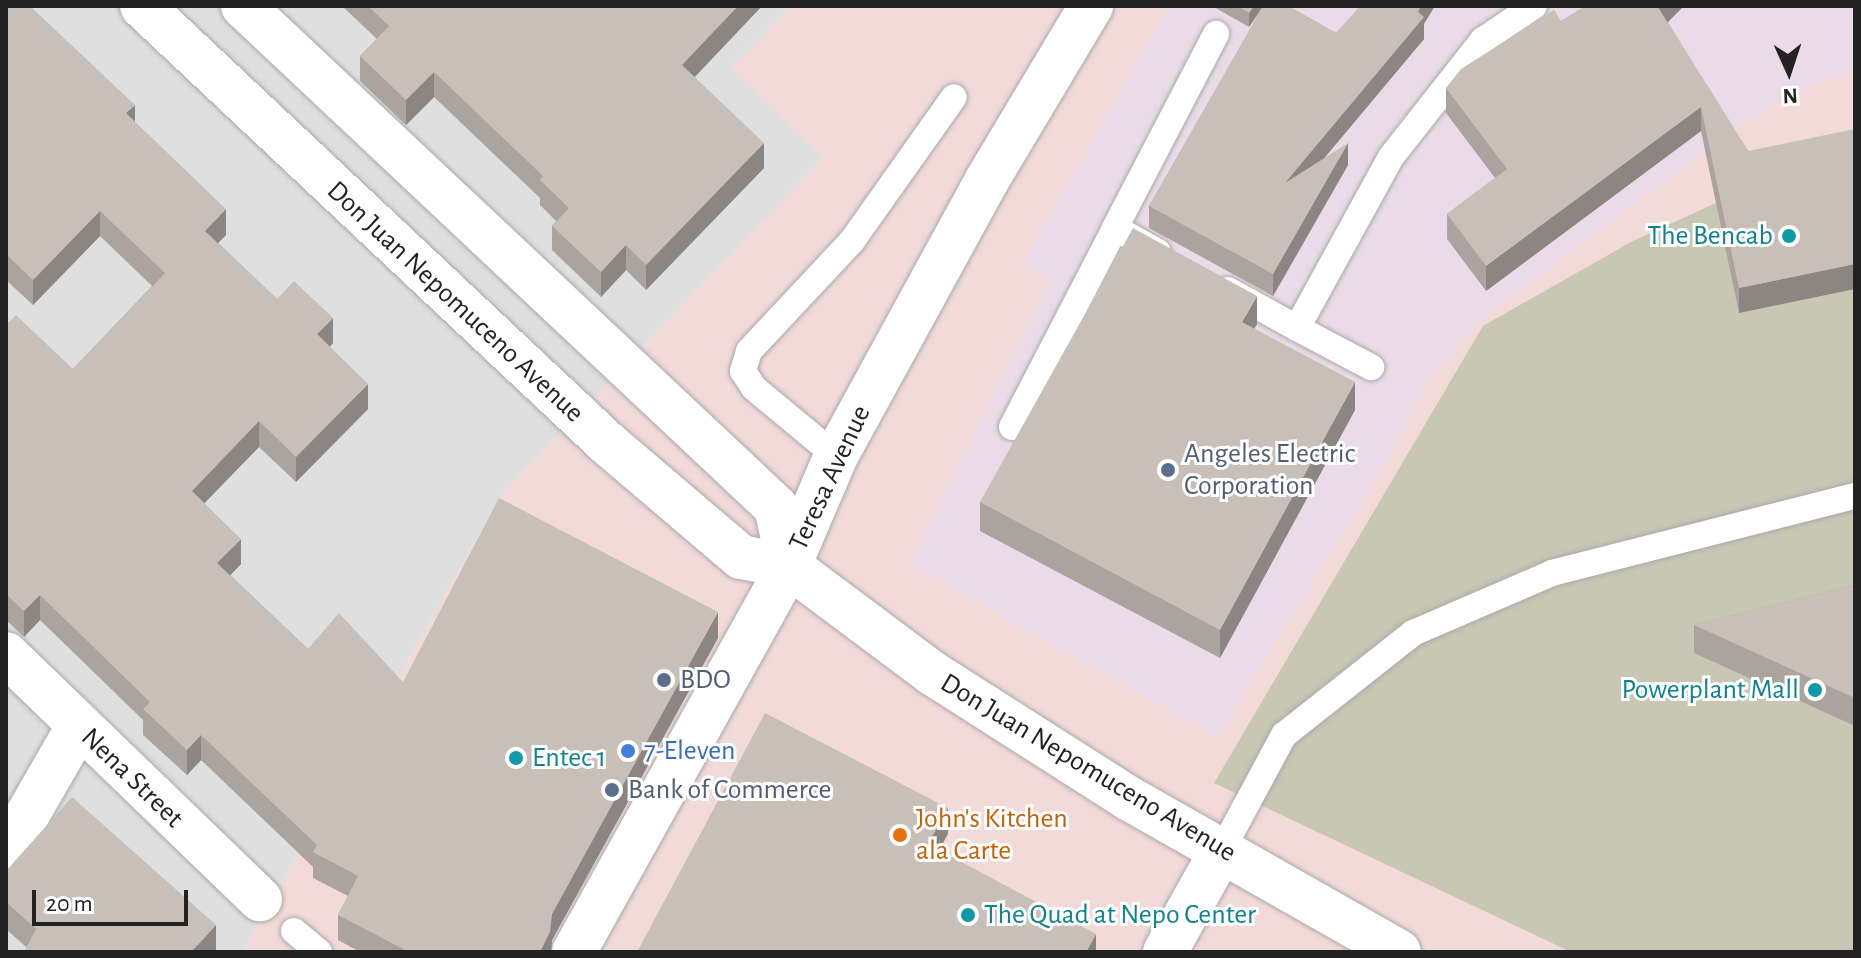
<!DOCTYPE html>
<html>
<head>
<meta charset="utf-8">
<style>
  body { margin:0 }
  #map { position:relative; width:1861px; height:958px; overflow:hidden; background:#f2efe9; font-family:"Alegreya Sans",sans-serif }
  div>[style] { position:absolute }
  .residential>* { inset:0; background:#e0dfdf }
  .commercial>* { inset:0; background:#f2dad9 }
  .industrial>* { inset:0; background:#ebdbe8 }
  .construction>* { inset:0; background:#c7c7b4 }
  .roads { filter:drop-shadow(0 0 2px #a9a9a9) drop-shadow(0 0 2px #a9a9a9) }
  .service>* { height:26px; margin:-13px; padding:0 13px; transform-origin:13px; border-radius:13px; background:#fff }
  .minor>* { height:44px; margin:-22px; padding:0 22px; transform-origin:22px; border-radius:22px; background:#fff }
  .tertiary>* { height:44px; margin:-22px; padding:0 22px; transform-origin:22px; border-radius:22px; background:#fff }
  .wall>* { inset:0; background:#aba49e }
  .shaded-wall>* { inset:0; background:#8b8681 }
  .building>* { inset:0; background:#c7bfb8 }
  .dots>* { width:22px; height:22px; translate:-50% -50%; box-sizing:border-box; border:4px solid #fff; border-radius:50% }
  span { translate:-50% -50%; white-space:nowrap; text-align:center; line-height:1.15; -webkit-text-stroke:6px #fff; paint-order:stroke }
  .culture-label { font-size:28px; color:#0d838f }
  .right { translate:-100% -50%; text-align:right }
  .left { translate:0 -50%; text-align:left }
  .street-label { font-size:28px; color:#222 }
  .service-label { font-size:28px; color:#4e5e75 }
  .shop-label { font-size:28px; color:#366cbe }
  .food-label { font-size:28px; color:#c56008 }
  .frame { position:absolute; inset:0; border:8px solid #222; pointer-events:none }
  .north { position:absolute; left:1749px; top:32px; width:80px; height:80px; -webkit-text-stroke:6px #fff; paint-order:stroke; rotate:177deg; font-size:22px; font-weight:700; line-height:32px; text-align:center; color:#222 }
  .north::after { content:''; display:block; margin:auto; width:28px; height:36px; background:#222; clip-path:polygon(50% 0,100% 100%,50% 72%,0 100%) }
  .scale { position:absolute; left:32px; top:890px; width:156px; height:36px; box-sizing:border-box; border:4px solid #222; border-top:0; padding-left:10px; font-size:24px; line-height:28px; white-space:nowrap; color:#222; -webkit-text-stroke:6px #fff; paint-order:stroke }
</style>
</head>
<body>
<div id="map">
  <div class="residential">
    <i style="clip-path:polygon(6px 6px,792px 6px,731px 68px,824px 157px,502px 494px,243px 952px,6px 952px)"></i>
  </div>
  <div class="commercial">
    <i style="clip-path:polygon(792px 6px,1855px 6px,1855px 952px,243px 952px,502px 494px,823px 158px,731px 68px)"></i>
  </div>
  <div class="industrial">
    <i style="clip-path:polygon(1169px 6px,1855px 6px,1855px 69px,1786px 95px,1735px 129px,1485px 315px,1425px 383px,1384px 466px,1217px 737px,910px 565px,1051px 281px,1023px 264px)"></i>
  </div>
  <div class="construction">
    <i style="clip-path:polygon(1855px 139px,1855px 952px,1571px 952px,1214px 783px,1483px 326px,1631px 242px)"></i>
  </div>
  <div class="roads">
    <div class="service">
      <i style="left:1115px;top:228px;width:219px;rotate:-62.5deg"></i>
      <i style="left:1228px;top:290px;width:79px;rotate:28.8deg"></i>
      <i style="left:1297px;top:328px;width:195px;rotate:-61.2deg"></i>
      <i style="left:1391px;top:157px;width:149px;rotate:-51.8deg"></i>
      <i style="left:1483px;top:40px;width:61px;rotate:-33.7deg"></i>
      <i style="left:1297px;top:328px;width:84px;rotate:27.8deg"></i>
      <i style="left:1012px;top:427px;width:224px;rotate:-62.6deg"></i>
      <i style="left:1115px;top:228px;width:49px;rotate:29.2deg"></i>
      <i style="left:836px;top:456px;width:107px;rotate:-140.3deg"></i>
      <i style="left:754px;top:388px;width:20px;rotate:-123deg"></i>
      <i style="left:743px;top:371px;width:21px;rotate:-73deg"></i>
      <i style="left:749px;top:351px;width:151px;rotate:-46.9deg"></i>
      <i style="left:852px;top:241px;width:176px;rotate:-54.7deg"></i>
      <i style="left:1222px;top:850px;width:131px;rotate:-61.7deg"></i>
      <i style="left:1284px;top:735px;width:164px;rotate:-38.3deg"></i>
      <i style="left:1413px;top:633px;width:151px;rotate:-23.3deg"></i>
      <i style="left:1552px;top:573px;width:313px;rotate:-14.3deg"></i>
      <i style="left:294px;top:931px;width:33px;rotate:40deg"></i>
    </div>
    <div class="minor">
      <i style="left:142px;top:6px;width:638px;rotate:43.22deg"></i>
      <i style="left:607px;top:443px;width:176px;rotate:40.4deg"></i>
      <i style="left:741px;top:557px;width:49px;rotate:10.6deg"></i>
      <i style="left:243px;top:6px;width:731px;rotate:43.23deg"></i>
      <i style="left:776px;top:507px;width:60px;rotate:77.6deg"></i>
      <i style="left:789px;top:566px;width:120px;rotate:-66.9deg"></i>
      <i style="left:836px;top:456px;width:315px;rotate:-61.3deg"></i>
      <i style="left:987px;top:180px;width:203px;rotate:-59.1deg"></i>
      <i style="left:6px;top:654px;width:353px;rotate:44deg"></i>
      <i style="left:6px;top:852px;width:144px;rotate:-60.1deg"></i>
    </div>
    <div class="tertiary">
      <i style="left:574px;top:952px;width:442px;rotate:-60.9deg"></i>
      <i style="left:789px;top:566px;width:179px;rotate:36.8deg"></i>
      <i style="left:932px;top:673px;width:235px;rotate:32.5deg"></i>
      <i style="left:1130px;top:799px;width:309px;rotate:29.6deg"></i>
      <i style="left:1165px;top:952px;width:117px;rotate:-60.8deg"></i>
    </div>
  </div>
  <div class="wall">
    <i style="clip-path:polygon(6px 6px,135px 122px,226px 235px,218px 243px,277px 299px,333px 343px,330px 347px,368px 409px,296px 482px,259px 447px,204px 503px,241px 564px,230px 575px,308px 649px,403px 682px,718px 638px,552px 940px,551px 952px,360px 952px,338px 940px,338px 915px,348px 896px,313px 878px,313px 867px,201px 760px,187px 775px,143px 735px,143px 720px,40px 620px,24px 637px,6px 620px,6px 325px,73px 369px,152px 286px,100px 236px,33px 305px,6px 280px)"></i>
    <i style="clip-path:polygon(342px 6px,547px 6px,548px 7px,549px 6px,762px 6px,695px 77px,764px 168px,646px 290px,626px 270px,601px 297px,552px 250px,552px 226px,556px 221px,540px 205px,540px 198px,434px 97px,406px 125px,360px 81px,360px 56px,377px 39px)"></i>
    <i style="clip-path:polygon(1212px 6px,1288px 6px,1336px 33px,1424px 24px,1424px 39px,1325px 157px,1348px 165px,1273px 296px,1149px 228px,1149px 206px,1263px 7px,1249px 27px)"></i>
    <i style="clip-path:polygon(1561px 21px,1668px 23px,1748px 151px,1739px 313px,1701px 131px,1486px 291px,1447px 239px,1447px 214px,1495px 178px,1446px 113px,1446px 88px)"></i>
    <i style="clip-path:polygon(1257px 324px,1254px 328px,1355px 410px,1220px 658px,980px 531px,980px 502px)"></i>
    <i style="clip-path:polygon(1855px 585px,1855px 726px,1694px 653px,1694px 625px)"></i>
    <i style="clip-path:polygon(6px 871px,216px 952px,26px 947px,6px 929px)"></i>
  </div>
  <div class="shaded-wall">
    <i style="clip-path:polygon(738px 6px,762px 6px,682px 90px,682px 65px)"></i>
    <i style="clip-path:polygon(1254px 6px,1263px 6px,1249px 27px,1249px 13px)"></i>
    <i style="clip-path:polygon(1421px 6px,1435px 6px,1424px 24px,1424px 39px,1285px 205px,1285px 183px)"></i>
    <i style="clip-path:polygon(1659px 6px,1684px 6px,1658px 32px,1658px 7px)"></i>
    <i style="clip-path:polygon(434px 72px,434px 97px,406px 125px,406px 100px)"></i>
    <i style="clip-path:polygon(135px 105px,135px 130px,126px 113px)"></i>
    <i style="clip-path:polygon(1701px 107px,1701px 131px,1486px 291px,1486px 266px)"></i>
    <i style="clip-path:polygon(764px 143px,764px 168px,646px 290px,646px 265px)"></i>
    <i style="clip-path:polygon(1348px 143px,1348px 165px,1273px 296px,1273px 274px)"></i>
    <i style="clip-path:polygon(226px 209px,226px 235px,205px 256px,205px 231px)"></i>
    <i style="clip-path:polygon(100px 211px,100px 236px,33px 305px,33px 280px)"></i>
    <i style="clip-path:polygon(626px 245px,626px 270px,601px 297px,601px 272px)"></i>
    <i style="clip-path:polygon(1855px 264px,1855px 289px,1739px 313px,1739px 288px)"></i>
    <i style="clip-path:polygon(1257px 296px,1257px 324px,1242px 350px,1242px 322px)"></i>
    <i style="clip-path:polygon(333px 318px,333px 343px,317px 360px,317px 334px)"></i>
    <i style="clip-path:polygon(1355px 382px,1355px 410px,1220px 658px,1220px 630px)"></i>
    <i style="clip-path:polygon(368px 384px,368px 409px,296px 482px,296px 457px)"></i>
    <i style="clip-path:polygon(259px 421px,259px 447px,192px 516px,192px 491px)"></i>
    <i style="clip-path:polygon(241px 539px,241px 564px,217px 589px,217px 563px)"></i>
    <i style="clip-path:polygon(40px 595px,40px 620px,24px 637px,24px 611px)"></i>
    <i style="clip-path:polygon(718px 612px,718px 638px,552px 940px,551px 952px,540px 952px,552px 914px)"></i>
    <i style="clip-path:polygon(201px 735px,201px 760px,187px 775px,187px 750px)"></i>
    <i style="clip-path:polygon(948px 808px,948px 834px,928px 870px,928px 844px)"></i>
    <i style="clip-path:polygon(216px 925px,216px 952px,191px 952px)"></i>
    <i style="clip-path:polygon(1096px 934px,1096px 952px,1086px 952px)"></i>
  </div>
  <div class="building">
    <i style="clip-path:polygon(6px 6px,30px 6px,135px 105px,126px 113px,226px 209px,205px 231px,277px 299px,294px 281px,333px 318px,317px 334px,368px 384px,296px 457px,259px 421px,192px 491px,241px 539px,217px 563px,308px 649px,339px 613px,403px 682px,499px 498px,718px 612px,552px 914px,550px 932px,540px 952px,409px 952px,338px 915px,358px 876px,313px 852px,317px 845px,201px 735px,187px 750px,143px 709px,150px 702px,40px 595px,24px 611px,6px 594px,6px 325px,16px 315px,73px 369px,165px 273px,100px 211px,33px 280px,6px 254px)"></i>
    <i style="clip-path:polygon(368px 6px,547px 6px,548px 7px,549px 6px,738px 6px,682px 65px,764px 143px,646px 265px,626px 245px,601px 272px,552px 226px,569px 208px,540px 180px,543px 176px,434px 72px,406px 100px,360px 56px,389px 26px)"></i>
    <i style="clip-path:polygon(1237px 6px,1254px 6px,1249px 13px)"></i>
    <i style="clip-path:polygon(1263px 6px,1288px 6px,1336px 33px,1360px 6px,1421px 6px,1418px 12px,1424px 17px,1285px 183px,1348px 143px,1273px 274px,1149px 206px)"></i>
    <i style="clip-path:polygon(1585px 6px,1659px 6px,1658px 7px,1748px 151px,1855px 129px,1855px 264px,1739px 288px,1701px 107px,1486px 266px,1447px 214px,1507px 169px,1446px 88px,1461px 69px,1554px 10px,1561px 21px)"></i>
    <i style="clip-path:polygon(1133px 228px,1257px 296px,1242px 322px,1355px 382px,1220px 630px,980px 502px)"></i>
    <i style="clip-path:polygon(1855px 585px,1855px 698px,1694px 625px)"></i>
    <i style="clip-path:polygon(765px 713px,948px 808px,928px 844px,1096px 934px,1086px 952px,637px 952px)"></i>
    <i style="clip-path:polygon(72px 797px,216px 925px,191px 952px,24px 952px,36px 929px,6px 902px,6px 871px)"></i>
  </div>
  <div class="dots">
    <i style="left:1789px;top:236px;background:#0f9aa8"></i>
    <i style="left:1168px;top:470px;background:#5c6f8a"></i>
    <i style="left:664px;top:680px;background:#5c6f8a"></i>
    <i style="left:1815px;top:690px;background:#0f9aa8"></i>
    <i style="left:628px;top:751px;background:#3f7fe0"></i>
    <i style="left:516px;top:758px;background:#0f9aa8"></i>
    <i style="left:612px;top:790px;background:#5c6f8a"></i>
    <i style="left:900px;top:835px;background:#e8710a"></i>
    <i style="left:968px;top:915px;background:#0f9aa8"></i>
  </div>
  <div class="culture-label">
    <span class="right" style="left:1773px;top:236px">The Bencab</span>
    <span class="right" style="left:1799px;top:690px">Powerplant Mall</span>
    <span class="left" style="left:532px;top:758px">Entec 1</span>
    <span class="left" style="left:984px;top:915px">The Quad at Nepo Center</span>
  </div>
  <div class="street-label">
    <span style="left:455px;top:302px;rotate:43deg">Don Juan Nepomuceno Avenue</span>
    <span style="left:830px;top:478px;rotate:-65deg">Teresa Avenue</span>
    <span style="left:1088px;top:768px;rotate:31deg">Don Juan Nepomuceno Avenue</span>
    <span style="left:132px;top:778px;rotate:44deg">Nena Street</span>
  </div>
  <div class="service-label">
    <span class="left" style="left:1184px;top:470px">Angeles Electric<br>Corporation</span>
    <span class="left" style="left:680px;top:680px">BDO</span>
    <span class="left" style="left:628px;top:790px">Bank of Commerce</span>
  </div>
  <div class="shop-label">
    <span class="left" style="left:644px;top:751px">7-Eleven</span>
  </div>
  <div class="food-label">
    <span class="left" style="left:916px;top:835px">John's Kitchen<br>ala Carte</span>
  </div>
  <div class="frame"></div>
  <div class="north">N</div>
  <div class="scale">20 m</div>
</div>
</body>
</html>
